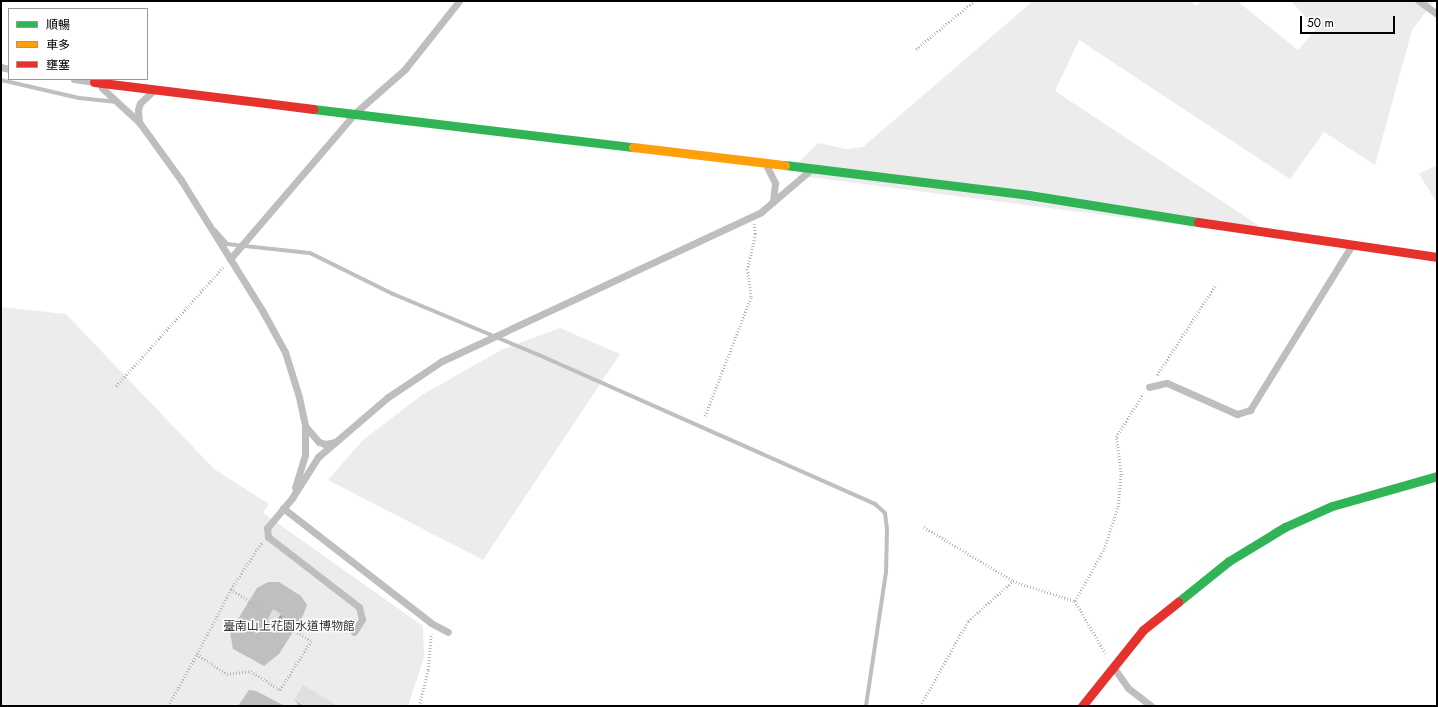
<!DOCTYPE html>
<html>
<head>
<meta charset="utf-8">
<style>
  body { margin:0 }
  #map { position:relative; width:1438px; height:707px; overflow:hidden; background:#fff; font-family:Jost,"Noto Sans TC",sans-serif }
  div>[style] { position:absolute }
  .green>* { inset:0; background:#ececec }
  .water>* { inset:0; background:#bfbfbf }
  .shadow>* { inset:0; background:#0003 }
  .stream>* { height:4px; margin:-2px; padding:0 2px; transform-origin:2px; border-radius:2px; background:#bfbfbf }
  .building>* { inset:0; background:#dfdfdf }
  .path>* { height:2.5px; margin-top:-1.25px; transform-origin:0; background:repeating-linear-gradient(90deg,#b9b9b9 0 1px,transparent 0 3px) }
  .lane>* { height:7px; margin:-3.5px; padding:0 3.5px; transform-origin:3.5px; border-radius:3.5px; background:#bebebe }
  .fast>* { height:9px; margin:-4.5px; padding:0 4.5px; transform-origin:4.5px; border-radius:4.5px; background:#30b455 }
  .slow>* { height:9px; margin:-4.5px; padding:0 4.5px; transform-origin:4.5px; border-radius:4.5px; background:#ff9f0a }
  .jam>* { height:9px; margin:-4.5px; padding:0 4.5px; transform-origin:4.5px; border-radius:4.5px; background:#e5322d }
  span { translate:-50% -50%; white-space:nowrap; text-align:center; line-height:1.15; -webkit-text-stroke:3px #fff; paint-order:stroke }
  .park-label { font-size:12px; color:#333 }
  .frame { position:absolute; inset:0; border:2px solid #000; pointer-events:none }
  .legend { position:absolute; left:8px; top:8px; width:140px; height:72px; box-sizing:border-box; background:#fff; border:1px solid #999; margin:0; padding:5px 7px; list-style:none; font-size:12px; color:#000 }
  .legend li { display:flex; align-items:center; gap:8px; height:20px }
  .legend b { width:20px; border:1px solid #999 }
  .scale { position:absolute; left:1300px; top:16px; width:95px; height:18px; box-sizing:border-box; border:2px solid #000; border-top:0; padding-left:5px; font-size:12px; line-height:14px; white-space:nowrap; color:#000; -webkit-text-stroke:3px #fff; paint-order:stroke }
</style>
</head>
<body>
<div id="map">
  <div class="green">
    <i style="clip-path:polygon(1033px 1px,1190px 1px,1197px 6px,1200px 1px,1237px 1px,1298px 50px,1316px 29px,1291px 1px,1434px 1px,1412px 30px,1375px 165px,1324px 132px,1290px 179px,1079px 40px,1055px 91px,1258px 225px,1251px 234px,802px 176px,799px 162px,818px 143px,846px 149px,863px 147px)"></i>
    <i style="clip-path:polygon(1437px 165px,1437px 203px,1419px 174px)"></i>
    <i style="clip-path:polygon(1px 307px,66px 314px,214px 469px,269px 504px,263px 513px,423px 626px,424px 658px,408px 706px,1px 706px)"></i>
    <i style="clip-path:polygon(560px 328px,620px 354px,483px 560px,328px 480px,363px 440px,422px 395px,503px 349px)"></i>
  </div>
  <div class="water">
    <i style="clip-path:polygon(268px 582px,279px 582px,301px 596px,307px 605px,302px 618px,279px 654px,264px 666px,233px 649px,230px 632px,257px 588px)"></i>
    <i style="clip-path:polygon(249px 690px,256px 691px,285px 706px,238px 706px)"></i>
  </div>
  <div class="shadow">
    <i style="clip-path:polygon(280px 614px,282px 617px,276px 628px,270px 624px,268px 621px)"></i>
    <i style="clip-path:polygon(295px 700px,333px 704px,334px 706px,299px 706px)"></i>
  </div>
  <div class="stream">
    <i style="left:1px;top:80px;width:80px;rotate:13deg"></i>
    <i style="left:79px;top:98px;width:38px;rotate:6deg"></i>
    <i style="left:215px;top:230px;width:18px;rotate:49deg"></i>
    <i style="left:227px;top:244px;width:83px;rotate:6.2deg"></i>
    <i style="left:310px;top:253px;width:93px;rotate:26.3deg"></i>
    <i style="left:393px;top:294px;width:158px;rotate:22.7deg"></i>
    <i style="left:539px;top:355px;width:368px;rotate:23.9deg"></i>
    <i style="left:875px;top:504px;width:13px;rotate:42deg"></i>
    <i style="left:885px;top:513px;width:16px;rotate:83deg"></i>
    <i style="left:887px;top:529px;width:43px;rotate:91.3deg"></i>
    <i style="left:886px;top:572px;width:135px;rotate:98.5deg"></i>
  </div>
  <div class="building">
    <i style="clip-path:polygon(273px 609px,281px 614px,274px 625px,267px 621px)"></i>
    <i style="clip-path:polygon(303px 685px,333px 703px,332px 706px,304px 706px,294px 700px)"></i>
  </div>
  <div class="path">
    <i style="left:916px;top:49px;width:75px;rotate:-39.6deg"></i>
    <i style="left:1157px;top:375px;width:108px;rotate:-57deg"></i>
    <i style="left:116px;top:386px;width:161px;rotate:-48deg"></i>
    <i style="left:705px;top:416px;width:128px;rotate:-68.9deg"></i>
    <i style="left:751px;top:297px;width:27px;rotate:-98deg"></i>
    <i style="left:747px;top:270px;width:37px;rotate:-77deg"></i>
    <i style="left:755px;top:234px;width:10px;rotate:-96deg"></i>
    <i style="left:924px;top:527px;width:104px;rotate:31.2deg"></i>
    <i style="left:231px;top:589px;width:47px;rotate:33.7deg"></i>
    <i style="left:1075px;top:601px;width:60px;rotate:-60.9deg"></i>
    <i style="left:1104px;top:549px;width:44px;rotate:-71.6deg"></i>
    <i style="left:1118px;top:507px;width:32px;rotate:-85deg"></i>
    <i style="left:1121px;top:475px;width:38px;rotate:-97deg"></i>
    <i style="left:1116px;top:437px;width:51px;rotate:-57.9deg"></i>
    <i style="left:197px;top:654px;width:73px;rotate:-62.4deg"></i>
    <i style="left:231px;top:589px;width:56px;rotate:-56.6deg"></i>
    <i style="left:168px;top:706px;width:60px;rotate:-60.9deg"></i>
    <i style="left:197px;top:654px;width:36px;rotate:34deg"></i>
    <i style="left:227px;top:674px;width:24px;rotate:-7deg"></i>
    <i style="left:251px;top:671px;width:35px;rotate:33deg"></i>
    <i style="left:280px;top:690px;width:58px;rotate:-57.7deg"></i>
    <i style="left:311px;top:641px;width:39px;rotate:-150deg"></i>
    <i style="left:419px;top:706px;width:37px;rotate:-76deg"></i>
    <i style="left:428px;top:670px;width:36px;rotate:-85deg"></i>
    <i style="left:920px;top:706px;width:98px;rotate:-60.5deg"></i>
    <i style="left:968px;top:621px;width:60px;rotate:-41.6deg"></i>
    <i style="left:1013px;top:581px;width:65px;rotate:17.9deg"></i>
    <i style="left:1075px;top:601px;width:61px;rotate:59.7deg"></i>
  </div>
  <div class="lane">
    <i style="left:1419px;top:1px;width:22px;rotate:36deg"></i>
    <i style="left:1px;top:67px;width:8px;rotate:14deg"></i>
    <i style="left:74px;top:79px;width:20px;rotate:9deg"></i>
    <i style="left:102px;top:88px;width:50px;rotate:42.6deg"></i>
    <i style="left:139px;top:122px;width:72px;rotate:54.1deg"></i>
    <i style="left:181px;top:180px;width:153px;rotate:58.1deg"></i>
    <i style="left:262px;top:310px;width:48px;rotate:61.3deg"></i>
    <i style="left:285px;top:352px;width:47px;rotate:72.7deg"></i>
    <i style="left:299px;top:397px;width:30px;rotate:78deg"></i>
    <i style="left:305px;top:426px;width:29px;rotate:90deg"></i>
    <i style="left:305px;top:455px;width:34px;rotate:107deg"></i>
    <i style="left:139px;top:122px;width:12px;rotate:-95deg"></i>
    <i style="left:138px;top:110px;width:7px;rotate:-74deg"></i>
    <i style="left:140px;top:103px;width:16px;rotate:-43deg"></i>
    <i style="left:767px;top:167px;width:18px;rotate:63deg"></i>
    <i style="left:775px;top:183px;width:19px;rotate:96deg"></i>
    <i style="left:230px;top:259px;width:192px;rotate:-49.4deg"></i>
    <i style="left:355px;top:113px;width:67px;rotate:-41.3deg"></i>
    <i style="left:405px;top:69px;width:87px;rotate:-51.5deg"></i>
    <i style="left:1149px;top:387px;width:18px;rotate:-13deg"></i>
    <i style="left:1167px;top:383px;width:77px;rotate:23.9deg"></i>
    <i style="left:1237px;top:414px;width:14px;rotate:-17deg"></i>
    <i style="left:1250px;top:410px;width:190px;rotate:-58.3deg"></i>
    <i style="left:305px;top:426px;width:21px;rotate:49deg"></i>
    <i style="left:319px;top:442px;width:6px;rotate:18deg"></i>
    <i style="left:325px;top:444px;width:10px;rotate:-11deg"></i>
    <i style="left:283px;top:508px;width:187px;rotate:37.8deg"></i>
    <i style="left:431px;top:623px;width:19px;rotate:28deg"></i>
    <i style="left:354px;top:632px;width:15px;rotate:-58deg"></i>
    <i style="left:362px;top:619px;width:12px;rotate:-104deg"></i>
    <i style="left:359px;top:607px;width:115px;rotate:-142.4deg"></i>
    <i style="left:268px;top:537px;width:9px;rotate:-96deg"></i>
    <i style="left:267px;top:528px;width:39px;rotate:-50deg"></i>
    <i style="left:292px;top:498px;width:49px;rotate:-57.6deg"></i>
    <i style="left:318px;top:457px;width:92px;rotate:-40.6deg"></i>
    <i style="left:388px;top:397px;width:65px;rotate:-33.7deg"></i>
    <i style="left:442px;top:361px;width:352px;rotate:-25deg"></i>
    <i style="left:761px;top:212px;width:62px;rotate:-40.4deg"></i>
    <i style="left:1114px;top:668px;width:24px;rotate:55deg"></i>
    <i style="left:1128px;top:688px;width:29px;rotate:38deg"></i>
  </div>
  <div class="fast">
    <i style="left:313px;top:109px;width:322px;rotate:6.8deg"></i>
    <i style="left:785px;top:165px;width:246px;rotate:7deg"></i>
    <i style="left:1029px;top:195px;width:171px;rotate:9.1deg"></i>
    <i style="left:1178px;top:602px;width:65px;rotate:-38.8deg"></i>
    <i style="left:1229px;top:561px;width:66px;rotate:-31.3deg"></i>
    <i style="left:1285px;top:527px;width:51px;rotate:-24.1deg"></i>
    <i style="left:1332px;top:506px;width:109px;rotate:-15.9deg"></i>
  </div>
  <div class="slow">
    <i style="left:633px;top:147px;width:153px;rotate:6.8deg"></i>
  </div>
  <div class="jam">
    <i style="left:94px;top:82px;width:221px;rotate:7deg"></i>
    <i style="left:1198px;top:222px;width:242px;rotate:8.3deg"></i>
    <i style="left:1082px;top:706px;width:97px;rotate:-51.2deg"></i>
    <i style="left:1143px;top:630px;width:45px;rotate:-38.7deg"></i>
  </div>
  <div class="park-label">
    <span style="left:289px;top:627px">臺南山上花園水道博物館</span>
  </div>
  <div class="frame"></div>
  <ul class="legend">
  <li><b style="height:5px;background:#30b455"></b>順暢</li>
  <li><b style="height:5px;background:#ff9f0a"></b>車多</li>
  <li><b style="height:5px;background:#e5322d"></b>壅塞</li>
  </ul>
  <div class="scale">50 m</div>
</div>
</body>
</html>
